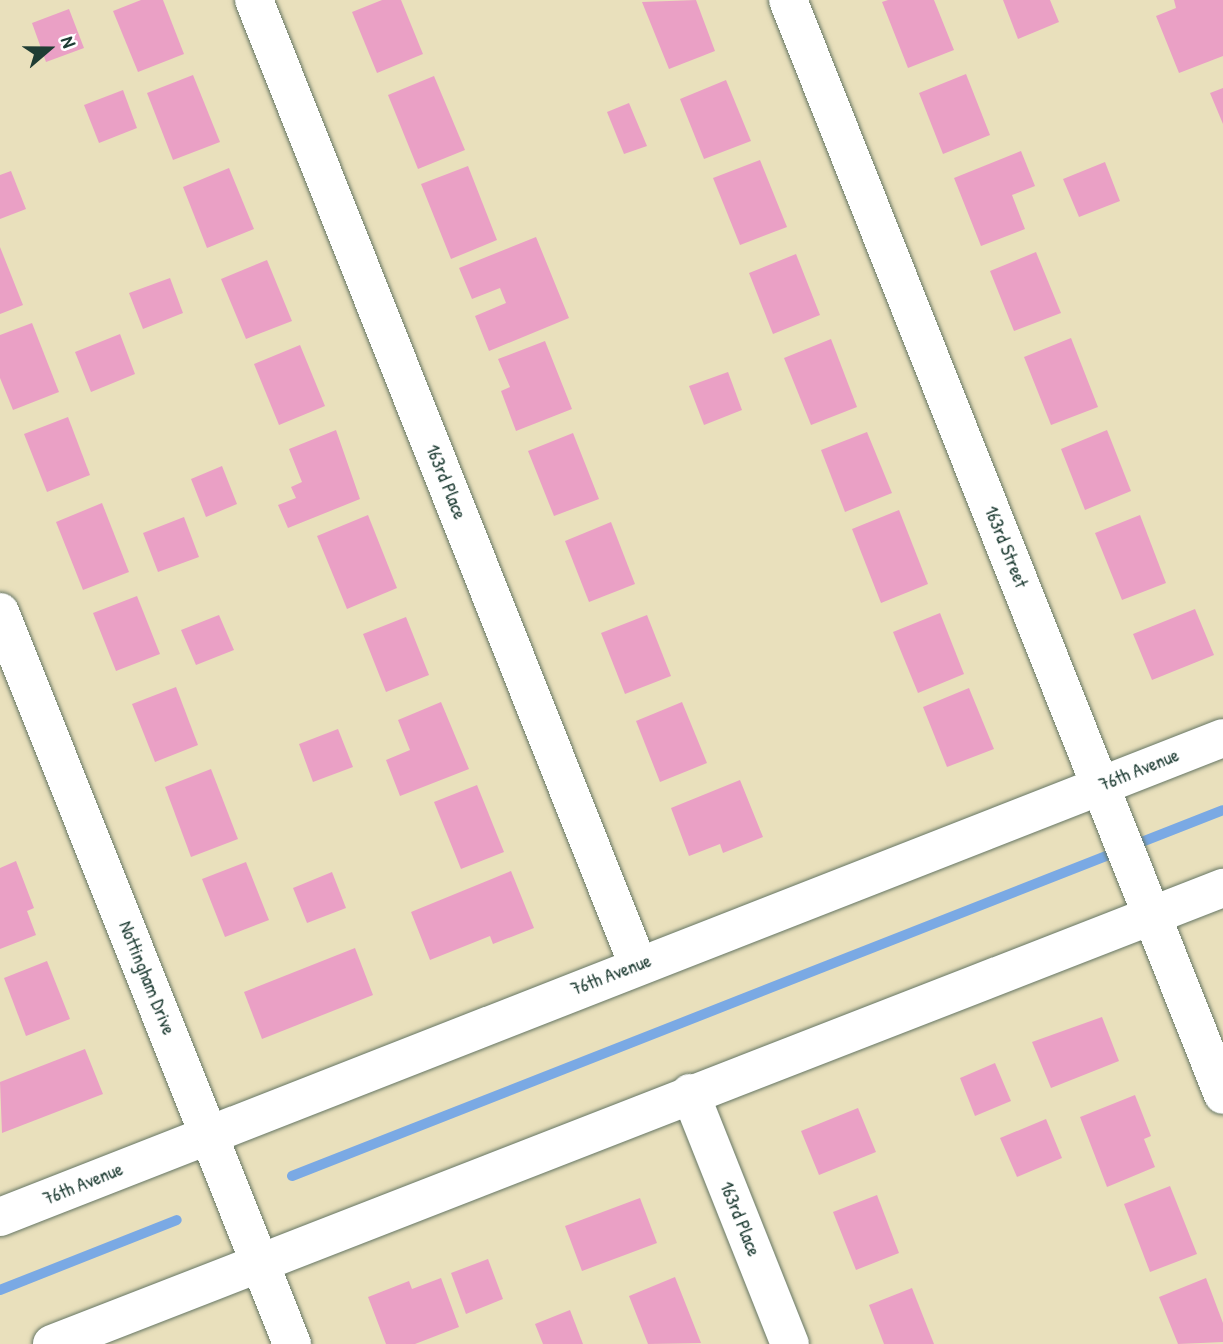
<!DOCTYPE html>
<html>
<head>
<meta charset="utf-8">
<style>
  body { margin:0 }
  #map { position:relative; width:1223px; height:1344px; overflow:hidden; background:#e9e0bc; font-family:"Patrick Hand",sans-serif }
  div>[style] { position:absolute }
  .stream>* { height:10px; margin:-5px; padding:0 5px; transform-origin:5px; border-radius:5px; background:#7aa9e4 }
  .building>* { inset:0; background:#eaa0c5 }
  .roads { filter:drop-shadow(0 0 2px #667664) drop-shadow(0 0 2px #667664) }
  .minor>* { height:38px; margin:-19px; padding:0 19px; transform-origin:19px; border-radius:19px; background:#fff }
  span { translate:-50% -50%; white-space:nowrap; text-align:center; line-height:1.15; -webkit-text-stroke:7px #fff; paint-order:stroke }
  .street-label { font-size:19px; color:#1f3d34 }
  .north { position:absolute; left:14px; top:14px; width:70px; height:70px; -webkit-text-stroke:5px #fff; paint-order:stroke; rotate:70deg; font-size:19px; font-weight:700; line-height:28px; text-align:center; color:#1f3d34 }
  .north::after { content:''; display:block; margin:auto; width:24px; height:32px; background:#1f3d34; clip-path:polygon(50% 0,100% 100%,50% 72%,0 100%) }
</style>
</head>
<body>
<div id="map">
  <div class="stream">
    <i style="left:292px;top:1176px;width:1000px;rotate:-21.46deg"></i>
    <i style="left:0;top:1290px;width:190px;rotate:-21.6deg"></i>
  </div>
  <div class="building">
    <i style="clip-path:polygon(141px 0,163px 0,184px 54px,138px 72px,113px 11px)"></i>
    <i style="clip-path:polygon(382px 0,401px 0,423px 54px,377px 73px,352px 12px)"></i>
    <i style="clip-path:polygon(696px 0,715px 51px,669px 69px,642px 2px)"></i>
    <i style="clip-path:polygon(888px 0,934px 0,954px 50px,908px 68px,882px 2px)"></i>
    <i style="clip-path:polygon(1003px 0,1050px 0,1059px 22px,1018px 39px)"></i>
    <i style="clip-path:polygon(1174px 0,1223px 0,1223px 56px,1179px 73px,1156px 16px,1176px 8px)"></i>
    <i style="clip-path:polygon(69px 9px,84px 48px,46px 62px,32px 23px)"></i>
    <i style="clip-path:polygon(966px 74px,990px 135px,943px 154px,919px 93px)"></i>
    <i style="clip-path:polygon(193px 75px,220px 142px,173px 160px,147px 93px)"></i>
    <i style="clip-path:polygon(434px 76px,465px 150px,418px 169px,388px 95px)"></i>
    <i style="clip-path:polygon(726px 80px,751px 141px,704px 159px,680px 99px)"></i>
    <i style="clip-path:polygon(1223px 88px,1223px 124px,1210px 93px)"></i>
    <i style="clip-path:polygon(123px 90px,137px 128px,99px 143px,84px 105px)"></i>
    <i style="clip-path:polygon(629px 103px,647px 146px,624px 154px,607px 112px)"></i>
    <i style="clip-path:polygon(1021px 151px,1035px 186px,1012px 195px,1025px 229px,981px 246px,954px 178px)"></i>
    <i style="clip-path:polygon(760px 160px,787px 227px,740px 245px,713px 178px)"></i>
    <i style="clip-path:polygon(1105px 162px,1120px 201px,1079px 217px,1063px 179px)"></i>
    <i style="clip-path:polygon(468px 166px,497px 240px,451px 259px,421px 184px)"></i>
    <i style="clip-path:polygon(229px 168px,254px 229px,207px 248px,183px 187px)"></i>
    <i style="clip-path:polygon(11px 171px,26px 209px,0 219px,0 175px)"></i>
    <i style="clip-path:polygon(536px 237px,569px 318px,489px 351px,475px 316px,506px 303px,500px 288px,472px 299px,459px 268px)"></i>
    <i style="clip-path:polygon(0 247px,23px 305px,0 314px)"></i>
    <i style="clip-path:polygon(1036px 252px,1061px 313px,1014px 331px,990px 271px)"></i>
    <i style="clip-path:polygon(796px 254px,820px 315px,773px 334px,749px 273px)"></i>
    <i style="clip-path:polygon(267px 260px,292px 321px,246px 339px,221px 279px)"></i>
    <i style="clip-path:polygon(170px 278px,183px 313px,143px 329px,129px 293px)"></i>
    <i style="clip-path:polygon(32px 323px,59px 392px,13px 410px,0 378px,0 335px)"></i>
    <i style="clip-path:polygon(120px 334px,135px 374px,91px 392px,75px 352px)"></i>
    <i style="clip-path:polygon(1071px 338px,1098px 407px,1051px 425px,1024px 357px)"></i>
    <i style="clip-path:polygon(831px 339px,857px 407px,811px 425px,784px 358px)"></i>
    <i style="clip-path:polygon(545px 341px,572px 409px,516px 431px,501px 391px,510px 387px,498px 359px)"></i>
    <i style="clip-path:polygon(300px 345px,325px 406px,279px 425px,254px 364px)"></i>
    <i style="clip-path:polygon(728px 372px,742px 410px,704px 425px,689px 386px)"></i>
    <i style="clip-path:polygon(68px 417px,90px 475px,47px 492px,24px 434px)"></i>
    <i style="clip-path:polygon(336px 430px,360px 499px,288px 528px,278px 505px,296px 498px,291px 487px,302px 482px,289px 449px)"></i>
    <i style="clip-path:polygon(1107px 430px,1131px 491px,1085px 510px,1061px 449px)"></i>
    <i style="clip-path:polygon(867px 432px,892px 493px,845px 512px,821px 450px)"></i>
    <i style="clip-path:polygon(573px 433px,599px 499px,554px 516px,528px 451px)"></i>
    <i style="clip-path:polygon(222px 466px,237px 504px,206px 517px,191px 479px)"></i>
    <i style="clip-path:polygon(102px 503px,129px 572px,83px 590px,56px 522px)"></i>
    <i style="clip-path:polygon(899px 510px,928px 584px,881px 603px,852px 529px)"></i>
    <i style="clip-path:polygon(368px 515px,397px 588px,347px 609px,317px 536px)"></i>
    <i style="clip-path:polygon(1140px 515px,1166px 583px,1122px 600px,1095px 533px)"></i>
    <i style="clip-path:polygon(184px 517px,199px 557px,158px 572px,143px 533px)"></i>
    <i style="clip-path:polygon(611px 522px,635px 584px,589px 602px,565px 541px)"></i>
    <i style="clip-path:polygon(137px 596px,160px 654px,116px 671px,93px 613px)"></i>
    <i style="clip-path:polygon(1195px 609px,1214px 655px,1152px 680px,1133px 634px)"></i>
    <i style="clip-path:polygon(940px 613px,964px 674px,918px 693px,893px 632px)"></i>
    <i style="clip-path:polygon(219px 615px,234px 650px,196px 665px,181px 630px)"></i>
    <i style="clip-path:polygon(647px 615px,671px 676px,625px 694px,601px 633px)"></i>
    <i style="clip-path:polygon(406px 617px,429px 675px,386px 692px,363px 634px)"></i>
    <i style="clip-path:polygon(176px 687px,198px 745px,155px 762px,132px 704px)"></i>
    <i style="clip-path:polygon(969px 688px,994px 749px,947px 767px,923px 707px)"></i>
    <i style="clip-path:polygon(441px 702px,469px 769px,400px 796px,386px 760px,410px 750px,398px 720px)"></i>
    <i style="clip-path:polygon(682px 702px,707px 763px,660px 782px,636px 721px)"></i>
    <i style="clip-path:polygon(338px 729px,353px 767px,313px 782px,299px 744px)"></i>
    <i style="clip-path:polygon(211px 769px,238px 839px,191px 857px,165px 787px)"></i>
    <i style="clip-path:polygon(740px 780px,763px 837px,723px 853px,720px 844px,689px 856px,671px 808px)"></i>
    <i style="clip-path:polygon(477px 785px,504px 852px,461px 869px,434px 802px)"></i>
    <i style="clip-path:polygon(16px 861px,34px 908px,27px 911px,36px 935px,0 949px,0 868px)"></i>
    <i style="clip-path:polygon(246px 862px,269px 920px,225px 937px,202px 879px)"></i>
    <i style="clip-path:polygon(511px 871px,534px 928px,493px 944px,490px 936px,430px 960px,411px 912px)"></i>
    <i style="clip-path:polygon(332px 872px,346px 908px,307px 923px,293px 888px)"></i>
    <i style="clip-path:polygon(355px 948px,373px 995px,262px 1039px,244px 992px)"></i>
    <i style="clip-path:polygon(47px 961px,70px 1019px,26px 1036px,4px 978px)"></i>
    <i style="clip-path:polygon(1102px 1017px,1119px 1061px,1051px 1088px,1032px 1042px)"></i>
    <i style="clip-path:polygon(85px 1049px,103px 1094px,2px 1133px,0 1082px)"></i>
    <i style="clip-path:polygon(995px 1063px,1011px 1101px,975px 1116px,960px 1078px)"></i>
    <i style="clip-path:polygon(1135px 1095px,1151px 1136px,1144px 1139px,1155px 1167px,1107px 1187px,1080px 1117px)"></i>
    <i style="clip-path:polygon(858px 1108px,876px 1152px,819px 1175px,801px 1131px)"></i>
    <i style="clip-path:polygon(1046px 1119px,1062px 1158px,1017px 1177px,1000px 1138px)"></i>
    <i style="clip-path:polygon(1170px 1186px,1197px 1254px,1150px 1272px,1124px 1204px)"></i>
    <i style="clip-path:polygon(877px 1195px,899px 1253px,856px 1270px,833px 1212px)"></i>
    <i style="clip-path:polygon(640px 1198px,657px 1243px,582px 1271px,565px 1226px)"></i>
    <i style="clip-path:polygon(488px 1259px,503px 1299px,466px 1314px,451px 1273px)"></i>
    <i style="clip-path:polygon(675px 1277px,701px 1343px,648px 1344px,629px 1296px)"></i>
    <i style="clip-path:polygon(441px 1278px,459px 1327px,415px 1344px,386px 1344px,368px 1297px,409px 1281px,412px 1289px)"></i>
    <i style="clip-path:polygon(1206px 1278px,1223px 1323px,1223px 1342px,1178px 1344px,1159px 1297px)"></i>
    <i style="clip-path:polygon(912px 1288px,934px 1344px,884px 1344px,869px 1305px)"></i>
    <i style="clip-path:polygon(570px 1310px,583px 1344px,543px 1344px,535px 1324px)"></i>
  </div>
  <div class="roads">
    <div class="minor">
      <i style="left:254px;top:0;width:1039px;rotate:68.3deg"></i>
      <i style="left:788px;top:0;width:1178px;rotate:68.33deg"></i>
      <i style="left:0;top:612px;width:788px;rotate:68.25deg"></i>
      <i style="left:690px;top:1093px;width:270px;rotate:68.3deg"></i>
      <i style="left:0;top:1217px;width:1313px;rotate:-21.39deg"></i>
      <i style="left:52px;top:1344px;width:1257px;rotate:-21.28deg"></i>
    </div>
  </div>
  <div class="street-label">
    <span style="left:446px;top:482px;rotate:68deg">163rd Place</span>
    <span style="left:1006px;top:547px;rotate:68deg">163rd Street</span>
    <span style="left:1139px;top:770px;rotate:-22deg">76th Avenue</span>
    <span style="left:611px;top:975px;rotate:-21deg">76th Avenue</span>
    <span style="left:147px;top:978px;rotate:68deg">Nottingham Drive</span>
    <span style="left:83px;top:1184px;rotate:-22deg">76th Avenue</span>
    <span style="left:740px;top:1219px;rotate:68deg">163rd Place</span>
  </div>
  <div class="north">N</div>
</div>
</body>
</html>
